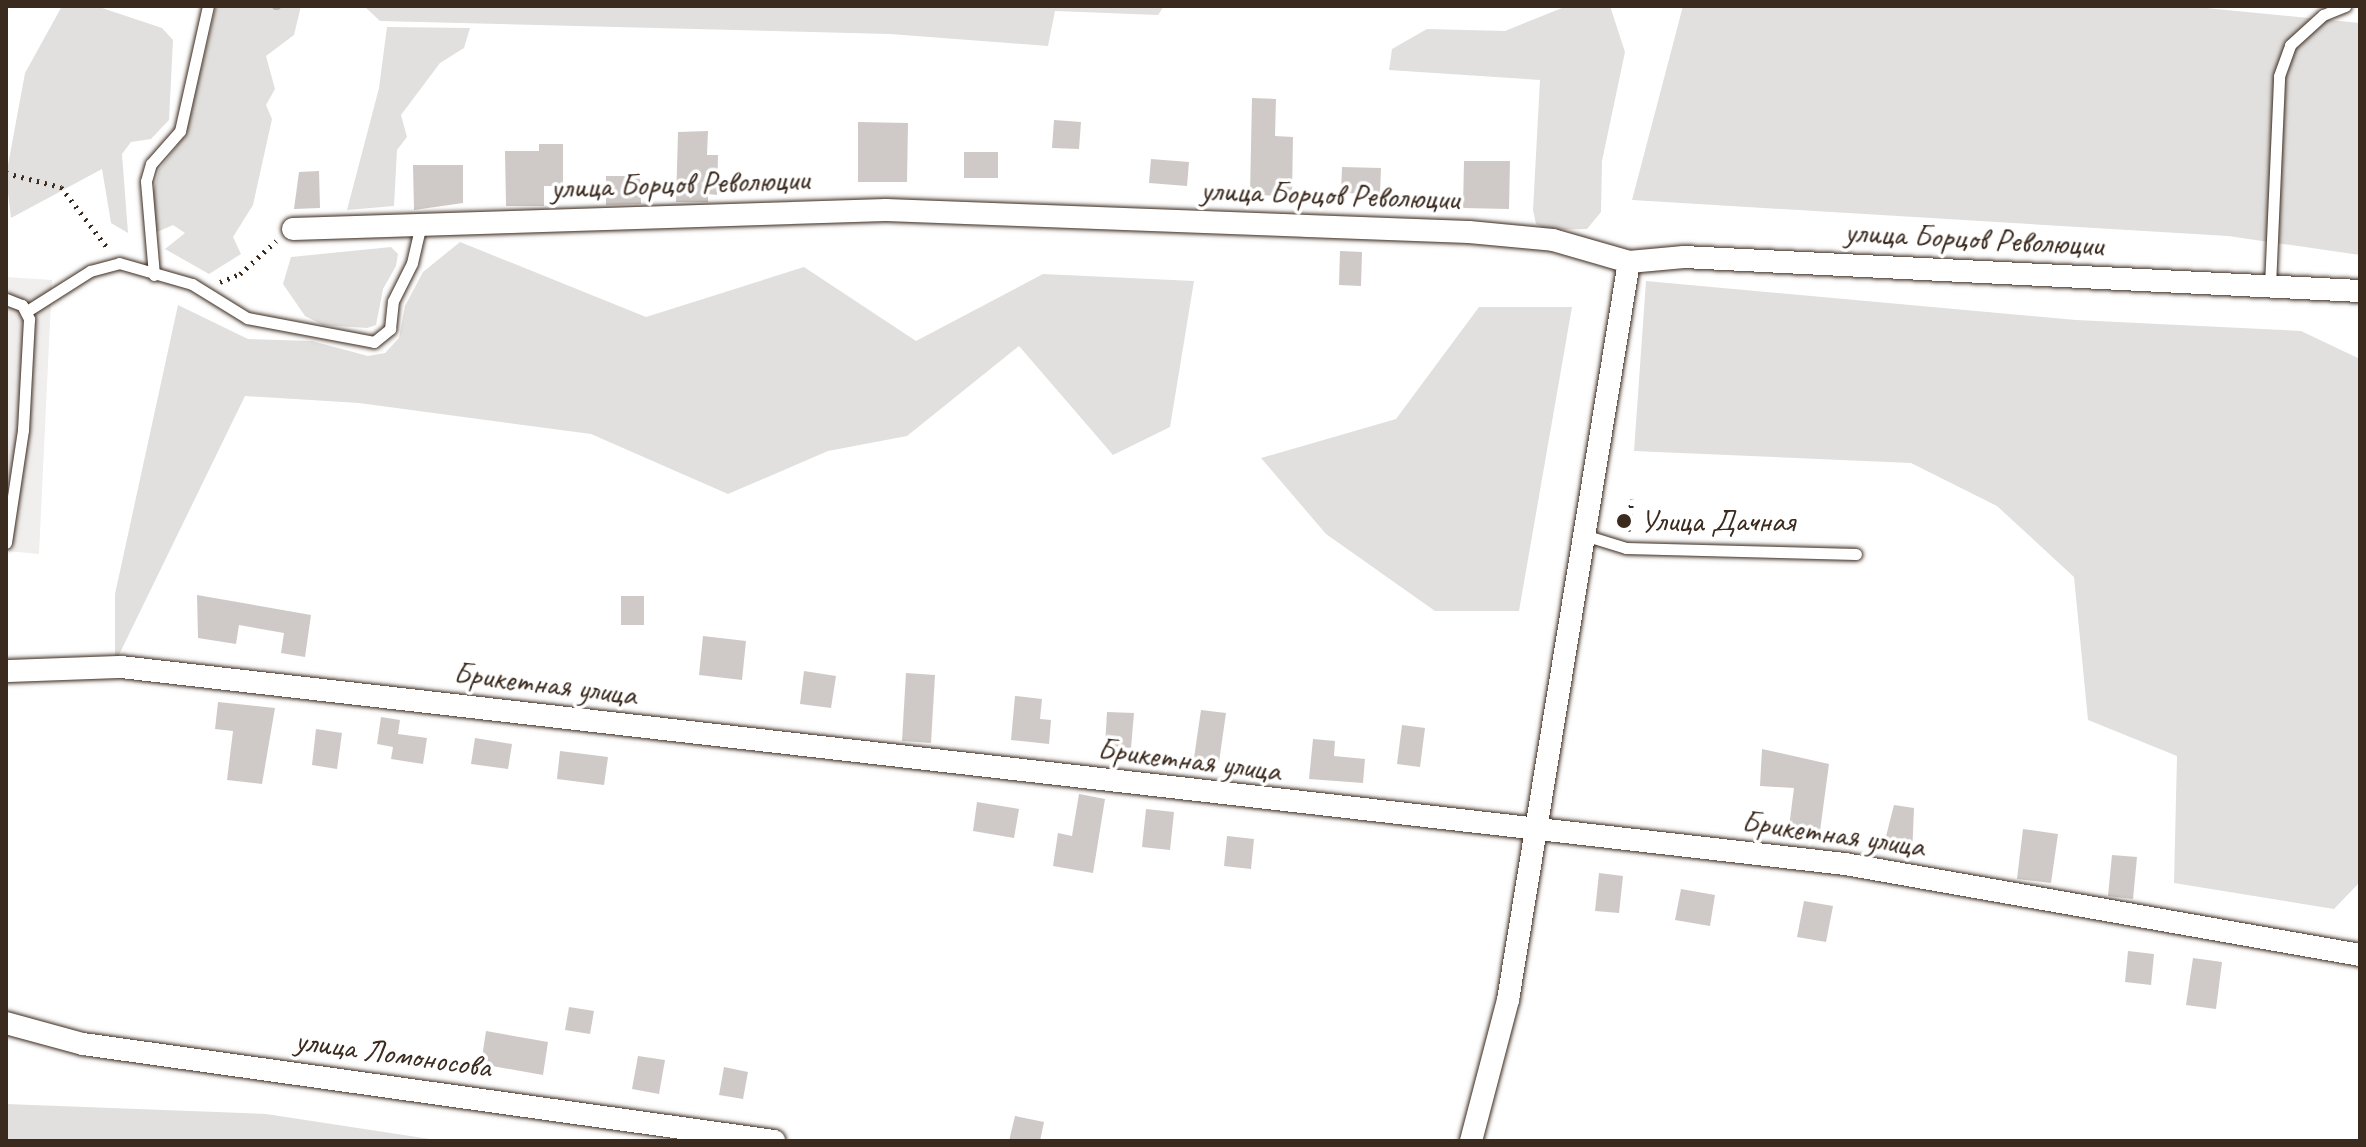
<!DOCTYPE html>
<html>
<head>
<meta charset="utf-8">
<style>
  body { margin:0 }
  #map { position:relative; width:2366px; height:1147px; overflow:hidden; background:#fff; font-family:Caveat,sans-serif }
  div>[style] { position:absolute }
  .built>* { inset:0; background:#f1efee }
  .green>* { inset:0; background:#e2e0de }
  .stream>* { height:8px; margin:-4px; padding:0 4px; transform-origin:4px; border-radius:4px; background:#bcb6b3 }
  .building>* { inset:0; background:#cfcac7 }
  .path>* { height:5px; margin-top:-2.5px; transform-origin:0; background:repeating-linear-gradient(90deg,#3b2a1e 0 2px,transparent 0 8px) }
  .roads { filter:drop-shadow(0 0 2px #3b2a1e) drop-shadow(0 0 2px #3b2a1e) }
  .lane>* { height:11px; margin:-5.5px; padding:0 5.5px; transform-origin:5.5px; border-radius:5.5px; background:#fff }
  .street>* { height:22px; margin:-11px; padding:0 11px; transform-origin:11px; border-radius:11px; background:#fff }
  .dots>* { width:22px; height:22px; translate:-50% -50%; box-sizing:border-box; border:4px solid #fff; border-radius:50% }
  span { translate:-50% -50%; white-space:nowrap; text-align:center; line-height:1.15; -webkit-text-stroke:7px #fff; paint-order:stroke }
  .street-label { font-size:32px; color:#3b2a1e }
  .poi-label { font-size:32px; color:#3b2a1e }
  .left { translate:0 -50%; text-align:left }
  .frame { position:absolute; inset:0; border:8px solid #3b2a1e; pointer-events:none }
</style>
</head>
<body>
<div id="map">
  <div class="built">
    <i style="clip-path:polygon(6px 277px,52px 280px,39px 554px,6px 551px)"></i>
  </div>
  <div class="green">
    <i style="clip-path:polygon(62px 6px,108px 6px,102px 8px,162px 28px,173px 40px,169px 120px,151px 139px,131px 142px,122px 154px,128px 233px,111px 223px,102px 169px,11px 218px,6px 176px,25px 73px)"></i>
    <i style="clip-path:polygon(216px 6px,301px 6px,294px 35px,266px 56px,275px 89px,266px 105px,272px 119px,253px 205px,233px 237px,241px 254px,209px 274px,165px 249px,185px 233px,173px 225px,157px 232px,151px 201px,159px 170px,186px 134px)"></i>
    <i style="clip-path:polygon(364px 6px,1164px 6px,1158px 15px,1055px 11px,1048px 46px,890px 34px,380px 21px)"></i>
    <i style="clip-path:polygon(1567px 6px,1610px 6px,1625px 52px,1602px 161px,1601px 212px,1587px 229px,1548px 230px,1536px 224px,1533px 210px,1540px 80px,1389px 70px,1392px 49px,1427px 29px,1505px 31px)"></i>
    <i style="clip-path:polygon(1683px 6px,2186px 6px,2360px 23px,2360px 255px,2228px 236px,1632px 200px)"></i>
    <i style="clip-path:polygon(387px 27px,470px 28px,464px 48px,440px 63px,401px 115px,407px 137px,397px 150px,394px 206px,347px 210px,379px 88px)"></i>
    <i style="clip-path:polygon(460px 242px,646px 317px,804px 267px,916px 341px,1043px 274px,1194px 281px,1170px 427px,1113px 455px,1019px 346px,907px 436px,828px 451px,728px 494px,591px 434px,359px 403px,245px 396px,115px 663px,115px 594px,178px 305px,248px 339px,312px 341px,368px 356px,385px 353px,399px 338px,405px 306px,423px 272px)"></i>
    <i style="clip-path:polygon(391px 247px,398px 254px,396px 266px,383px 289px,376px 325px,367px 328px,323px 325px,305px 316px,283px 284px,291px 257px)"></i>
    <i style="clip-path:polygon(1646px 281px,2076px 320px,2301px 331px,2360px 359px,2360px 882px,2334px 909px,2174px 883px,2177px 756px,2088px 720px,2074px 577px,1997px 506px,1911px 463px,1634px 451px)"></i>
    <i style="clip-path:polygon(1479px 307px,1572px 307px,1519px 611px,1435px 611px,1326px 534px,1261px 458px,1396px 419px)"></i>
    <i style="clip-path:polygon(6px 1104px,266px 1114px,443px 1141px,6px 1141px)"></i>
  </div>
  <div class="stream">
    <i style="left:276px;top:6px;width:1px"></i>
  </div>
  <div class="building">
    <i style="clip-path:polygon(1252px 98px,1276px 99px,1275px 136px,1293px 137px,1292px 196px,1250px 195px)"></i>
    <i style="clip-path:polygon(1054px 120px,1081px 122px,1079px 149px,1052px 148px)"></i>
    <i style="clip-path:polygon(858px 122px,908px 123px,907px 182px,858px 182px)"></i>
    <i style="clip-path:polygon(708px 131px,707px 155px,718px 155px,717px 195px,708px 194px,708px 202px,676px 202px,678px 132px)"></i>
    <i style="clip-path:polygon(539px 144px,563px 144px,563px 186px,544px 186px,544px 206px,506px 206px,505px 151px,539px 151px)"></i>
    <i style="clip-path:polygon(964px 152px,998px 152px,998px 178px,964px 178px)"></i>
    <i style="clip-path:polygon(1151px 159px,1189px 162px,1187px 186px,1149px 183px)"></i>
    <i style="clip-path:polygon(1464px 161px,1510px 161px,1509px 209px,1463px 208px)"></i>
    <i style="clip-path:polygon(413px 165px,463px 165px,463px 203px,414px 210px)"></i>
    <i style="clip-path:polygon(1342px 167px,1381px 168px,1380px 194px,1341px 193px)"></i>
    <i style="clip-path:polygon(319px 171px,320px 208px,294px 209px,299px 172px)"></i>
    <i style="clip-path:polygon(606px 176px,640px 176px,641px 204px,606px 205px)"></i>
    <i style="clip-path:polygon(1340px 251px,1362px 252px,1361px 286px,1339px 285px)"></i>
    <i style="clip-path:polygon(197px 595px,311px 615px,305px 657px,281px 653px,284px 633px,239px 625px,236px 644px,198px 638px)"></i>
    <i style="clip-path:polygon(621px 596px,644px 596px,644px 625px,621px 625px)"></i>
    <i style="clip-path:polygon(703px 636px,746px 641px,742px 680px,699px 675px)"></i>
    <i style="clip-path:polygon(804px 671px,836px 676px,831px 708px,800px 704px)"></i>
    <i style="clip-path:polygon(906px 673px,935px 675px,931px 743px,902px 741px)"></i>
    <i style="clip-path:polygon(1015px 696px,1042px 699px,1040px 719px,1051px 720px,1049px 744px,1011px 740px)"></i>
    <i style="clip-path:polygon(218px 702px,275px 708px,262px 784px,227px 780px,233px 731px,215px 729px)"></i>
    <i style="clip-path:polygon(1201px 710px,1226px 713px,1219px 762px,1194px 758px)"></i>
    <i style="clip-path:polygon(1107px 712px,1134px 713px,1131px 748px,1105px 746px)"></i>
    <i style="clip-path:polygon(381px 717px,400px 720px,398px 734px,427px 738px,423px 764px,391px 759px,393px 747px,377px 744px)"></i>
    <i style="clip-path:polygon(1402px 725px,1425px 728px,1420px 767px,1397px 764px)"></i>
    <i style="clip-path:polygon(316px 729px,342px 733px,337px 769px,312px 765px)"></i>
    <i style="clip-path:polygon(475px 738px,512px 744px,508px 769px,471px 764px)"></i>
    <i style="clip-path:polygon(1313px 739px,1335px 741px,1334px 756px,1365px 759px,1363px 783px,1309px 779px)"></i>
    <i style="clip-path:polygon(1762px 749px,1829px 764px,1820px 831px,1789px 827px,1794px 788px,1760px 786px)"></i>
    <i style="clip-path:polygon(560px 751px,608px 757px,604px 785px,557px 779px)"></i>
    <i style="clip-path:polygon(1079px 794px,1105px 799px,1093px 873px,1053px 866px,1058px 833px,1072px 836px)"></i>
    <i style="clip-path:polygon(977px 802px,1019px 809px,1014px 838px,973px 831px)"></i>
    <i style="clip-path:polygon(1894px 805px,1914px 808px,1912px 856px,1882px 852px)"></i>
    <i style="clip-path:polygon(1146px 809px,1174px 812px,1170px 850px,1142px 847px)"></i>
    <i style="clip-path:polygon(2023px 829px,2058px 834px,2051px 883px,2017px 879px)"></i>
    <i style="clip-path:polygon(1227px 836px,1254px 839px,1251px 869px,1224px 866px)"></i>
    <i style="clip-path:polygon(2112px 855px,2137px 857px,2133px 899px,2108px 896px)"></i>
    <i style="clip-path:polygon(1599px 873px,1623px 876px,1619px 913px,1595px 911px)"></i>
    <i style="clip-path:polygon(1681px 889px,1715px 895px,1710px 926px,1675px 920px)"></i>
    <i style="clip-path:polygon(1804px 901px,1833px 906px,1826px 942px,1797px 937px)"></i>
    <i style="clip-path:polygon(2128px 951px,2154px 954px,2151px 985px,2125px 982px)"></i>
    <i style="clip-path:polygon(2193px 958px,2222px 962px,2216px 1009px,2186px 1005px)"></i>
    <i style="clip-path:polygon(569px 1007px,594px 1011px,590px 1034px,565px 1030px)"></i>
    <i style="clip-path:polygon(486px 1031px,548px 1042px,543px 1075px,481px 1064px)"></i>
    <i style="clip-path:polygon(638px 1056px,665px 1060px,659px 1094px,632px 1089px)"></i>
    <i style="clip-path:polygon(724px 1067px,748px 1072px,743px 1099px,719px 1095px)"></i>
    <i style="clip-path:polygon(1015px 1116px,1044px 1122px,1040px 1141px,1009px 1141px)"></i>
  </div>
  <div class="path">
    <i style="left:6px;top:173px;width:57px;rotate:14.3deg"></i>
    <i style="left:61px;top:187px;width:79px;rotate:52.7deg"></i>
    <i style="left:220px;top:282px;width:22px;rotate:-22deg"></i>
    <i style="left:240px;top:274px;width:49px;rotate:-42.5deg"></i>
    <i style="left:1628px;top:531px;width:32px;rotate:-83deg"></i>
  </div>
  <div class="roads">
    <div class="lane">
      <i style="left:154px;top:275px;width:94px;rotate:-94.9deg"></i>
      <i style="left:146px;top:181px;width:18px;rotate:-74deg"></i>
      <i style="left:151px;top:164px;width:44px;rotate:-48.7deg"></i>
      <i style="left:180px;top:131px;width:128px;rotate:-77.4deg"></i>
      <i style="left:2270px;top:286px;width:210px;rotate:-87.5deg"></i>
      <i style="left:2279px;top:76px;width:33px;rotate:-70deg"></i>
      <i style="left:2290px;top:45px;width:45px;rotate:-42.3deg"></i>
      <i style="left:2323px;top:15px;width:24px;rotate:-22deg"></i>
      <i style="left:6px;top:299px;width:17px;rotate:21deg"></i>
      <i style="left:22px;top:305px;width:16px;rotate:63deg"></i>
      <i style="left:29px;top:319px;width:111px;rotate:93.1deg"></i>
      <i style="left:23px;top:430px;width:114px;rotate:98.6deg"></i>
      <i style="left:27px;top:311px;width:75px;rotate:-32.4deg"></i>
      <i style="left:90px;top:271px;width:30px;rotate:-15deg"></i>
      <i style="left:119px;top:263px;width:76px;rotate:16deg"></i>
      <i style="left:192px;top:284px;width:65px;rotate:31.7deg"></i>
      <i style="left:247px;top:318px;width:129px;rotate:10.7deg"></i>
      <i style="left:374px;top:342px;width:21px;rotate:-39deg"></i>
      <i style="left:390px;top:329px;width:28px;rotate:-84deg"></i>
      <i style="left:393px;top:301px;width:42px;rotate:-63.4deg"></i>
      <i style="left:412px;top:263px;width:39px;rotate:-77deg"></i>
      <i style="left:1584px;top:535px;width:44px;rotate:17.2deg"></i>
      <i style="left:1626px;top:548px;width:230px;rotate:1.5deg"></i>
    </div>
    <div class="street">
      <i style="left:293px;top:229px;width:593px;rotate:-1.84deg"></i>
      <i style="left:886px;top:210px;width:583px;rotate:2.16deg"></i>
      <i style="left:1469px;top:232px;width:84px;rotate:5.4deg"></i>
      <i style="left:1553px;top:240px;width:79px;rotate:16.1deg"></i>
      <i style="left:1629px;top:262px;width:55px;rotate:-5.2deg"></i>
      <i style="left:1684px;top:257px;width:677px;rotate:2.88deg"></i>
      <i style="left:6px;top:671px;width:115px;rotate:-2deg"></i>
      <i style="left:121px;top:667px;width:1735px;rotate:6.52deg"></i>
      <i style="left:1845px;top:864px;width:523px;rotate:10.02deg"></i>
      <i style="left:6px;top:1023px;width:80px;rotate:15.3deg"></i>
      <i style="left:83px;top:1044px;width:698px;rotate:7.99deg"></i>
      <i style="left:1471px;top:1141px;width:146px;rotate:-75.3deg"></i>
      <i style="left:1508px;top:1000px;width:748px;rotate:-80.69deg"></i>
    </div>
  </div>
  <div class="dots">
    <i style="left:1624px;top:521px;background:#3b2a1e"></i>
  </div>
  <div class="street-label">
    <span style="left:680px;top:184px;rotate:-2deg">улица Борцов Революции</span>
    <span style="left:1330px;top:195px;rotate:2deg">улица Борцов Революции</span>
    <span style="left:1974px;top:239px;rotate:3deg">улица Борцов Революции</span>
    <span style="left:545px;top:684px;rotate:7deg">Брикетная улица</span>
    <span style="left:1189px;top:760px;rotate:7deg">Брикетная улица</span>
    <span style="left:1833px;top:834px;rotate:8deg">Брикетная улица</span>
    <span style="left:393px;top:1054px;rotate:8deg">улица Ломоносова</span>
  </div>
  <div class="poi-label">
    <span class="left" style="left:1640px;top:521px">Улица Дачная</span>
  </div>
  <div class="frame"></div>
</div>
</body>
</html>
